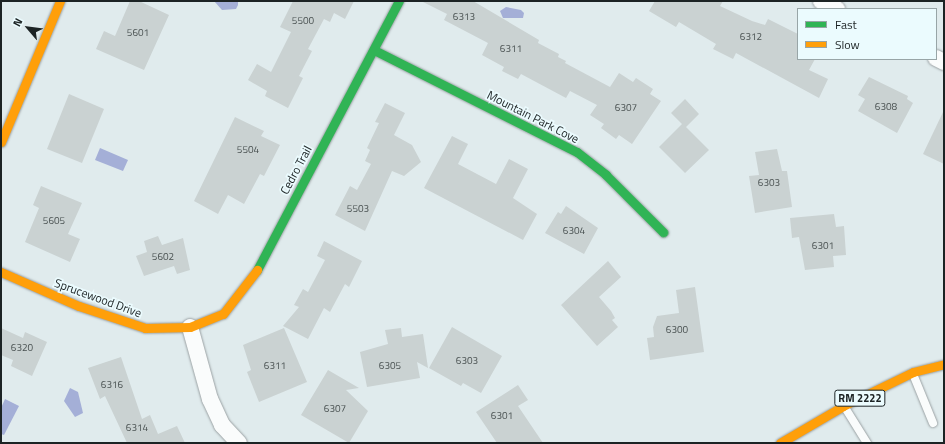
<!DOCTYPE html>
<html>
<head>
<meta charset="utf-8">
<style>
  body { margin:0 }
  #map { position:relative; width:945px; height:444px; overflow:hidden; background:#e0ebed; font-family:"Titillium Web",sans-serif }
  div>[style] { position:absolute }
  .water>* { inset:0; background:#a4afd7 }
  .building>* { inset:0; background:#cad2d2 }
  .roads { filter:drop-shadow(0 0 1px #9ba2a4) drop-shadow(0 0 1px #9ba2a4) }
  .lane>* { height:8px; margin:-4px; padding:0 4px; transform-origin:4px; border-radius:4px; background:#fafcfc }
  .street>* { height:16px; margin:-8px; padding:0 8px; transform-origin:8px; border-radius:8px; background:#fafcfc }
  .fast>* { height:9px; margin:-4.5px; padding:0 4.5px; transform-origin:4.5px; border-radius:4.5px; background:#30b455 }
  .slow>* { height:9px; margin:-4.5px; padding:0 4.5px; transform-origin:4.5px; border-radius:4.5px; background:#ff9f0a }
  span { translate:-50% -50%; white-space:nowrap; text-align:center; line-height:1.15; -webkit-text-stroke:3.5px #ebfbfe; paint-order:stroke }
  .number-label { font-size:10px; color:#485050 }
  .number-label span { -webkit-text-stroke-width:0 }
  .shield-label span { padding:1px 3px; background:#ebfbfe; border:1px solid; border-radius:3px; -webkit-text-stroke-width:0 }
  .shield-label { font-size:11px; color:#1c2324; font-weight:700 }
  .street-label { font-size:12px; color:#1c2324 }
  .frame { position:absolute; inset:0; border:2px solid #1c2324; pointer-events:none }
  .legend { position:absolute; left:797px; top:8px; width:140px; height:52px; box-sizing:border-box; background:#ebfbfe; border:1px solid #98a5a7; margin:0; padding:5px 7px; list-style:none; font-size:12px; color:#1c2324 }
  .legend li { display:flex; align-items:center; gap:8px; height:20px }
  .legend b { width:20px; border:1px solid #98a5a7 }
  .north { position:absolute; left:8px; top:8px; width:40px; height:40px; -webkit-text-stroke:3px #ebfbfe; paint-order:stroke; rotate:298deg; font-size:11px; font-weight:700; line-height:16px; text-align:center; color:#1c2324 }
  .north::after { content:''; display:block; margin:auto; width:14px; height:18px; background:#1c2324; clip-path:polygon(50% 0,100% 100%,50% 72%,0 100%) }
</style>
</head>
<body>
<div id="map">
  <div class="water">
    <i style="clip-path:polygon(214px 1px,238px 1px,238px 5px,236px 9px,222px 10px)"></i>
    <i style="clip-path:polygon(506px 7px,521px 10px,524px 13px,523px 18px,503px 18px,500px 11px)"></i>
    <i style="clip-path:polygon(100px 148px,128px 160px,123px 171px,95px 160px)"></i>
    <i style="clip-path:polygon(70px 388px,78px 392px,83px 413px,75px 417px,64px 401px)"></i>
    <i style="clip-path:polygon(5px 399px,19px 406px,4px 435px,1px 434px,1px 408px)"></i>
  </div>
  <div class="building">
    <i style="clip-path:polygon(130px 1px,139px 1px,169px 15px,144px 70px,96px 49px,104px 31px,115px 36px)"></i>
    <i style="clip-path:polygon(293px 1px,354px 1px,345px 19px,334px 13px,330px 22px,324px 19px,308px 49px,312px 51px,299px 76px,303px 78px,288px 108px,265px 96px,267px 91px,248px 80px,257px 64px,271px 72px,291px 32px,280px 27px)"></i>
    <i style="clip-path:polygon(421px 1px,473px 1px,539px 40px,538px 43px,559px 54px,558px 57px,566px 61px,565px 63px,610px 87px,619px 73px,633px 82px,636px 78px,653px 89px,650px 94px,661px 101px,632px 144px,619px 135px,616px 139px,601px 128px,604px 124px,590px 115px,597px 105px,570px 91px,566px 98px,521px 74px,518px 79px,502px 71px,504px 67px,482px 55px,488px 43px,444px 20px,447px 14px)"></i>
    <i style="clip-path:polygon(655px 1px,723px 1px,720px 6px,752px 21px,765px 25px,768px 19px,798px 34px,798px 59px,815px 59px,809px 70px,828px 79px,819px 98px,736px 53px,733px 59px,713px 49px,716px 44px,679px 22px,676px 27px,649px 11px)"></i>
    <i style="clip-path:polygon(869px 77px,908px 96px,907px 99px,913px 103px,897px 133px,858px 111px,865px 99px,858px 95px)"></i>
    <i style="clip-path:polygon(69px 94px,104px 109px,82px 163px,47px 149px)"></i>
    <i style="clip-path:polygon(685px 99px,699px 114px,686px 127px,709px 150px,685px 173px,659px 147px,682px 124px,671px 113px)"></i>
    <i style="clip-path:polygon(385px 103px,405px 113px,394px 135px,412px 145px,421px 162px,404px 176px,392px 171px,365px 231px,335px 215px,350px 186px,357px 190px,371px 164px,365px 161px,370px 150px,367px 148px,379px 123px,375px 122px)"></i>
    <i style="clip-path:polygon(944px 110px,944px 164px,923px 154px)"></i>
    <i style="clip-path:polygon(235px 117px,264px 131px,261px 136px,280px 145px,264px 176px,260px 174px,244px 204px,228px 195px,218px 214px,194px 201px)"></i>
    <i style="clip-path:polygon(452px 136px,468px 144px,458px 164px,496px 184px,509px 159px,528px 169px,513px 198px,537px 214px,523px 240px,424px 188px)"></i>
    <i style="clip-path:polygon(777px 149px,782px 171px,787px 171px,792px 207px,755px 213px,749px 176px,759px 175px,755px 152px)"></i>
    <i style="clip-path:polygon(41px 186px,82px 203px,68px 234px,80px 239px,70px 262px,25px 242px,39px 208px,33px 205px)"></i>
    <i style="clip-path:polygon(566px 206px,598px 228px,584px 254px,545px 233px,558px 212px,561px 214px)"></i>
    <i style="clip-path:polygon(834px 214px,836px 227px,844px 226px,846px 255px,833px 256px,834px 267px,805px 270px,799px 237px,792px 238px,790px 218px)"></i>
    <i style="clip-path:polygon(158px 236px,162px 245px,183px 238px,190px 270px,177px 274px,174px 266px,144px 276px,136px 256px,147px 252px,144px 241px)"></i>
    <i style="clip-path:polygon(324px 241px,362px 261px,349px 287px,345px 284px,330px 312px,324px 308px,308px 339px,283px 326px,299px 307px,294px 305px,303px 289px,308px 292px,325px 260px,317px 256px)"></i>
    <i style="clip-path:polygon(608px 261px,621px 277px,599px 297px,611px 311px,615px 318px,612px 320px,618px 327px,597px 346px,561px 305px)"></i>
    <i style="clip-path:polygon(695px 287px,704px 352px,650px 360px,647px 338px,654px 337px,653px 327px,657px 316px,679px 313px,676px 290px)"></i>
    <i style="clip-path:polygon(452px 327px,502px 356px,481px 393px,463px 383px,461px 386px,429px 368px)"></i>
    <i style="clip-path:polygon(1px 328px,23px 338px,25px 332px,47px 342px,32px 376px,11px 366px,13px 360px,1px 355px)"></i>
    <i style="clip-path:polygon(284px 328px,307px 382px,259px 402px,247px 372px,251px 370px,243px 345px)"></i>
    <i style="clip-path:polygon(401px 328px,402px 337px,423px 334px,428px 368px,417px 362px,420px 378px,367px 387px,360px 352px,388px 344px,385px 330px)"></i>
    <i style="clip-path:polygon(121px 357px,142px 419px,150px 415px,158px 434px,177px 426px,185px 443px,127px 443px,105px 396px,100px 399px,88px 368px)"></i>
    <i style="clip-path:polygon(328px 370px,359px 388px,346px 390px,368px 411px,349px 443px,301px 415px)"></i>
    <i style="clip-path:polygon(518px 385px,528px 400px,518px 406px,543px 443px,497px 443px,476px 412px)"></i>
  </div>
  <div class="roads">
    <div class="lane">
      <i style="left:913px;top:374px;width:53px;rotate:67.8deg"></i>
      <i style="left:844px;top:406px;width:44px;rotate:58.1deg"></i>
    </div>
    <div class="street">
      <i style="left:821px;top:1px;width:18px;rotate:27deg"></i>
      <i style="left:936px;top:58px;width:9px;rotate:27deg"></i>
      <i style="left:190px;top:327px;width:75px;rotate:74.5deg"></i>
      <i style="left:210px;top:399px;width:29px;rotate:65deg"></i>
      <i style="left:222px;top:425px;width:25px;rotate:47deg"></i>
    </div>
    <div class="fast">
      <i style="left:374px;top:50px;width:227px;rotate:26.7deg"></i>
      <i style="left:577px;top:152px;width:37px;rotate:38deg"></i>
      <i style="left:606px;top:175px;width:81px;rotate:45deg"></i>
      <i style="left:257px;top:270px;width:304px;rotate:-62.2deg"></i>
    </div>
    <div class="slow">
      <i style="left:1px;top:142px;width:153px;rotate:-67.3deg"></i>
      <i style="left:1px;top:272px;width:85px;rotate:23.6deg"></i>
      <i style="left:79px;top:306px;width:70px;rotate:18.4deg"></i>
      <i style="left:145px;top:328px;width:45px;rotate:-1.3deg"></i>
      <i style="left:190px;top:327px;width:35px;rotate:-22deg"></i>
      <i style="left:223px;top:314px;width:56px;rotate:-52.3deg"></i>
      <i style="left:780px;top:443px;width:73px;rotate:-30.4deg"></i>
      <i style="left:843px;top:406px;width:78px;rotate:-25.9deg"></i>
      <i style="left:913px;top:372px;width:32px;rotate:-14deg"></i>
    </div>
  </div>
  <div class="number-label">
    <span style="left:464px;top:17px">6313</span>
    <span style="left:303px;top:21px">5500</span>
    <span style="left:138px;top:33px">5601</span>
    <span style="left:751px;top:37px">6312</span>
    <span style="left:511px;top:49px">6311</span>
    <span style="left:886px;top:107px">6308</span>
    <span style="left:626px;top:108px">6307</span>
    <span style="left:248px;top:150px">5504</span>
    <span style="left:769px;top:183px">6303</span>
    <span style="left:358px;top:209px">5503</span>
    <span style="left:54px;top:221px">5605</span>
    <span style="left:574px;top:231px">6304</span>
    <span style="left:823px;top:246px">6301</span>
    <span style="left:163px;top:257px">5602</span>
    <span style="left:677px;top:330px">6300</span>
    <span style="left:22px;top:348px">6320</span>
    <span style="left:467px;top:361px">6303</span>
    <span style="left:275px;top:366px">6311</span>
    <span style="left:390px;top:366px">6305</span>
    <span style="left:112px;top:385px">6316</span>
    <span style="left:335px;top:409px">6307</span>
    <span style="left:502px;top:416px">6301</span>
    <span style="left:137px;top:428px">6314</span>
  </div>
  <div class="shield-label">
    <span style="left:860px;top:398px">RM 2222</span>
  </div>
  <div class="street-label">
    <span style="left:533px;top:117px;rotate:27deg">Mountain Park Cove</span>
    <span style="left:296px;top:170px;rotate:-62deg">Cedro Trail</span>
    <span style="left:98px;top:298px;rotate:20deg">Sprucewood Drive</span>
  </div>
  <div class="frame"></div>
  <ul class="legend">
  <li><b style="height:5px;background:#30b455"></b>Fast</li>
  <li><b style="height:5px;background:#ff9f0a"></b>Slow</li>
  </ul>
  <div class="north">N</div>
</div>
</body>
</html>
